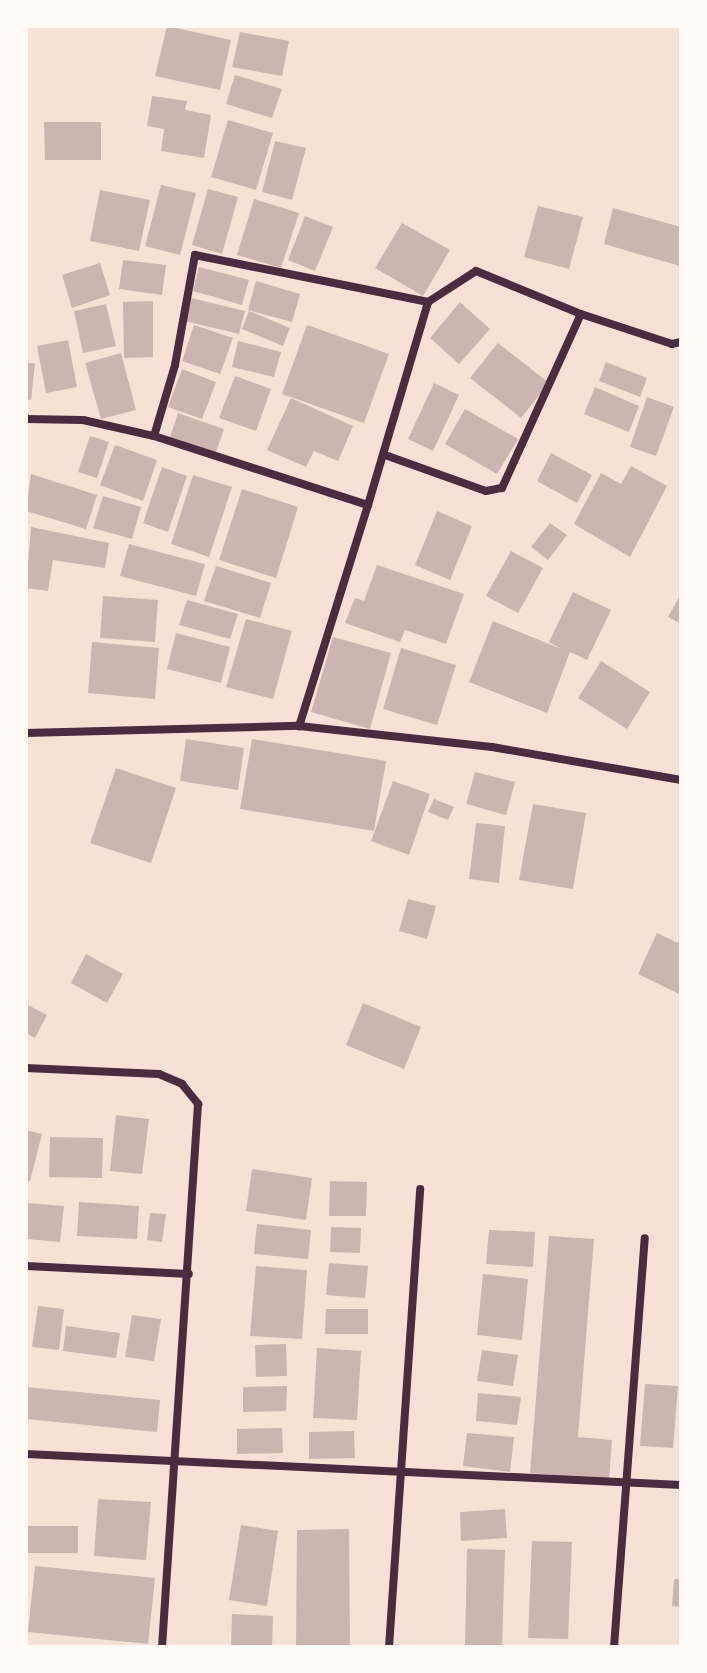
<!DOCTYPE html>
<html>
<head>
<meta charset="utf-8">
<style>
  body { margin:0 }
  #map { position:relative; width:707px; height:1673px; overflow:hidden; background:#f7e1d7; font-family:Poppins,sans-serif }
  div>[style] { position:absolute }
  .building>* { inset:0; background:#ccb4b1 }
  .minor>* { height:8px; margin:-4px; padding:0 4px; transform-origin:4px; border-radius:4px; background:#4a2c40 }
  span { translate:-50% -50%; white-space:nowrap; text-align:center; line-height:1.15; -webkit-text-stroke:7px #fffaf5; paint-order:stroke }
  .frame { position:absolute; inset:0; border:28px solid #fffaf5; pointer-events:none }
</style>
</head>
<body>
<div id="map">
  <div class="building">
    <i style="clip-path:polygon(167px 26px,231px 40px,220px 90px,155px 76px)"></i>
    <i style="clip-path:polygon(240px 32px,289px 41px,282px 76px,232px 67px)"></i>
    <i style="clip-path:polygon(235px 75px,282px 89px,272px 118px,226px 104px)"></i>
    <i style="clip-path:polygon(152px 96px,187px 101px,185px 110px,211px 115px,204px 158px,161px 151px,164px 129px,147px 126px)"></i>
    <i style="clip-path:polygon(228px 120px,273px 133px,256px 190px,211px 177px)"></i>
    <i style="clip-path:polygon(44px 122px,101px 122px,101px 160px,45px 160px)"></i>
    <i style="clip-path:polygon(275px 141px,306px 148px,292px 200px,262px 192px)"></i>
    <i style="clip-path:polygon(161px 185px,196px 193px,180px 255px,145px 246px)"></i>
    <i style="clip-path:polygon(208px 189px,238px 197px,222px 254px,192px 245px)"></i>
    <i style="clip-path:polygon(100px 190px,150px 200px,139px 251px,90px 241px)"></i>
    <i style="clip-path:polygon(254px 199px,299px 213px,281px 268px,237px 255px)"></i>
    <i style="clip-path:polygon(538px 206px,583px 217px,569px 269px,524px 257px)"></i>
    <i style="clip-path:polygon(613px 208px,681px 227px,680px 266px,604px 244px)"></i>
    <i style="clip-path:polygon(305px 216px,333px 227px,315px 271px,288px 260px)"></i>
    <i style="clip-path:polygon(402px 223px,450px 250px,423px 296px,375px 268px)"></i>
    <i style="clip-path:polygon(123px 260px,166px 265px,162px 295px,119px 289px)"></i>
    <i style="clip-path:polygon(100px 263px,110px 295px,72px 308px,62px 275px)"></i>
    <i style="clip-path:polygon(199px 267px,249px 280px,242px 305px,193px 291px)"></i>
    <i style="clip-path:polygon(256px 281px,300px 294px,292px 322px,248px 310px)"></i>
    <i style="clip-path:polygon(191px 298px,245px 311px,239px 334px,185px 321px)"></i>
    <i style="clip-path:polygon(153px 301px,153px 357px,124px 358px,123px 302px)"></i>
    <i style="clip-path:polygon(460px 302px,490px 329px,459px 364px,430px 338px)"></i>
    <i style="clip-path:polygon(106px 304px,116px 346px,83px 353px,74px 311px)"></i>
    <i style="clip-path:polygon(249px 311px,290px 328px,283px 346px,242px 329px)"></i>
    <i style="clip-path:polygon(194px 325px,233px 338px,220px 374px,182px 361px)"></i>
    <i style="clip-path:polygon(307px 325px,389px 354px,364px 423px,282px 394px)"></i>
    <i style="clip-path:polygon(68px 340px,77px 387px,46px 393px,37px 346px)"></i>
    <i style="clip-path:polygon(238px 341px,281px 352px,274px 377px,232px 367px)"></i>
    <i style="clip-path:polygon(498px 343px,549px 383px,521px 418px,470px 378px)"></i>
    <i style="clip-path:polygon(121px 353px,136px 410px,101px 419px,85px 363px)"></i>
    <i style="clip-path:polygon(606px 362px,647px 378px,640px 397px,599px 381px)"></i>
    <i style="clip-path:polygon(26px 363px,35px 363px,31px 400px,26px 399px)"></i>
    <i style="clip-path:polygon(182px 369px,216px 382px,202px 419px,168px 407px)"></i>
    <i style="clip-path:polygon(235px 376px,271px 389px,256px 431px,219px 418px)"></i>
    <i style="clip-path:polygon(434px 383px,459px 395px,433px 451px,408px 439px)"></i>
    <i style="clip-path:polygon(595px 387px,639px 406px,629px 432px,584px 414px)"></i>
    <i style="clip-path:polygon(647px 397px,674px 407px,656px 456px,630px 447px)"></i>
    <i style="clip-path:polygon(291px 398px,353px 426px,338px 461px,314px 451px,306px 467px,267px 450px)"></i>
    <i style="clip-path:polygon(465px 409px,518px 439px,497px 474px,445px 444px)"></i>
    <i style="clip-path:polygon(178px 413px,224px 429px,215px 455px,169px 440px)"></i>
    <i style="clip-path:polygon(90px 436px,109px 442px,97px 478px,78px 472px)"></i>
    <i style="clip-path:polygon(115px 445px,157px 460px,143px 501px,100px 485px)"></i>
    <i style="clip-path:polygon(551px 453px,592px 475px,577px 503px,537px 481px)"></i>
    <i style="clip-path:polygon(631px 466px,667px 486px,630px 557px,574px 524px,601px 473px,621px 484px)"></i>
    <i style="clip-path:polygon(162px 467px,187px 476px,168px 532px,143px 523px)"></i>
    <i style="clip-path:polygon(31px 474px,97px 495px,86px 529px,26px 511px)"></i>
    <i style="clip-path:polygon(193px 475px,232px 487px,209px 557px,171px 544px)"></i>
    <i style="clip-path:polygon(242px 489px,298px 507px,276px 578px,219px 560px)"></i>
    <i style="clip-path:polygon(103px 496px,141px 507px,132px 539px,93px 528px)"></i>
    <i style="clip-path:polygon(437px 511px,472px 526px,450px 580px,415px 565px)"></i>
    <i style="clip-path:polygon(550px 523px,567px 535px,548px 560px,531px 547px)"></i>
    <i style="clip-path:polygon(31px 527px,109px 543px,105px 568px,53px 560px,48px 591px,26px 588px)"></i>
    <i style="clip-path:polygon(129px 544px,205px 564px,196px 596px,120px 576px)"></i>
    <i style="clip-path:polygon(511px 551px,543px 568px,518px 613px,486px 596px)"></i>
    <i style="clip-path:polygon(377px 565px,464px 594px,446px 644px,405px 630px,400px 642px,345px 623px,355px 598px,364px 601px)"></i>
    <i style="clip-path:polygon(216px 566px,271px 583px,260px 618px,204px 601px)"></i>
    <i style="clip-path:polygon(573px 592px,611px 610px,587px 660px,570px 652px,547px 713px,469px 682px,493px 621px,561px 649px,549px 642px)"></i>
    <i style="clip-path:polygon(681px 594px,681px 624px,668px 617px)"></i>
    <i style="clip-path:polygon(103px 596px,158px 600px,155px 642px,100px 638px)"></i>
    <i style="clip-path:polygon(187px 600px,238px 614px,230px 639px,179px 625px)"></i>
    <i style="clip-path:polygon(246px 619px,292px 631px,273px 699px,226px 687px)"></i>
    <i style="clip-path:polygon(176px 633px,230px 647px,221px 683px,167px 669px)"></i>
    <i style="clip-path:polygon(333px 637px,391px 653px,370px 729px,311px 712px)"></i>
    <i style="clip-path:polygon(92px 642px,159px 648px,155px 699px,88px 693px)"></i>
    <i style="clip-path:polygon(401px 648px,456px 665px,437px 725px,383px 709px)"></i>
    <i style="clip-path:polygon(601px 661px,650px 692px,627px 729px,578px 698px)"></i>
    <i style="clip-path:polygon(186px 739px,244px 748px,238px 790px,180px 781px)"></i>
    <i style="clip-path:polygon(252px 739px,386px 761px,374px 831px,240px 809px)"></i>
    <i style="clip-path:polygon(116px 768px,176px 788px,151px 863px,90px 843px)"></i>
    <i style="clip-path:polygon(475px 772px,515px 782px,506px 815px,466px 804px)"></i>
    <i style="clip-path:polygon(393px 781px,430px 794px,409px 855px,371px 841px)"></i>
    <i style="clip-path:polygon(434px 799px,454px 807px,448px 820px,428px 812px)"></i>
    <i style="clip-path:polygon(533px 804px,586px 813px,573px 889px,519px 880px)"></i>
    <i style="clip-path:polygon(476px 823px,505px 826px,499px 883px,469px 879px)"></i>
    <i style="clip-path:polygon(408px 899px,436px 906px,427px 939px,399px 931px)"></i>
    <i style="clip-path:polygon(657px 933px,678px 943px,681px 936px,681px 995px,638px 974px)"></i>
    <i style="clip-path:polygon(86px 954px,123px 974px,107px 1003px,71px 983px)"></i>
    <i style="clip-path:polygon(363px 1003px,421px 1027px,404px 1069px,346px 1045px)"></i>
    <i style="clip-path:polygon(26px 1004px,47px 1015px,35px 1038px,26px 1033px)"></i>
    <i style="clip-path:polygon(116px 1115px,149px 1119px,142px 1174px,110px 1171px)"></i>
    <i style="clip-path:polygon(26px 1130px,42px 1134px,30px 1181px,26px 1180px)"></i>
    <i style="clip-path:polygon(50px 1137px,103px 1138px,102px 1178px,49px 1177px)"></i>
    <i style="clip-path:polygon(252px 1169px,312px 1178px,306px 1220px,246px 1211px)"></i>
    <i style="clip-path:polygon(330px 1181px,367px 1182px,366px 1216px,329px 1216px)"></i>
    <i style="clip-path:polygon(79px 1202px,139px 1206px,137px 1239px,77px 1236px)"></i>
    <i style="clip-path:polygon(26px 1203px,64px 1206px,60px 1242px,26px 1239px)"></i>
    <i style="clip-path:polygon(150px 1213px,166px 1214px,162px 1242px,147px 1240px)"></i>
    <i style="clip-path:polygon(257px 1224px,311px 1230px,308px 1259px,254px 1254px)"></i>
    <i style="clip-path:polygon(331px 1227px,361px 1228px,360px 1253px,330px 1252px)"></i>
    <i style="clip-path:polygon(489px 1230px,535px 1232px,533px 1267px,486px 1264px)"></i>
    <i style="clip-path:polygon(549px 1236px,594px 1239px,578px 1437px,612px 1440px,609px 1480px,530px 1473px)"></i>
    <i style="clip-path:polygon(329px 1263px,368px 1266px,365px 1298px,326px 1295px)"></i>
    <i style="clip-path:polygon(256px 1266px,307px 1270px,302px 1339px,250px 1336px)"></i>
    <i style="clip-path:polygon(483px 1274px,528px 1279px,522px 1340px,477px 1335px)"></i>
    <i style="clip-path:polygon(38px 1306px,64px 1309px,59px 1350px,32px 1347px)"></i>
    <i style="clip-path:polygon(326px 1309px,368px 1309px,368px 1334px,325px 1334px)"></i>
    <i style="clip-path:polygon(132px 1315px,161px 1319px,154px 1361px,125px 1357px)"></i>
    <i style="clip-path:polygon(66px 1326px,120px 1333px,116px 1358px,63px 1351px)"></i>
    <i style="clip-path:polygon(286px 1344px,287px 1376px,256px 1377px,255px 1345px)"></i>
    <i style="clip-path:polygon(317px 1348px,361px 1351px,357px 1420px,313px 1418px)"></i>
    <i style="clip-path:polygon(482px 1350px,518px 1355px,513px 1386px,477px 1381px)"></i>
    <i style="clip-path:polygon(645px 1384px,678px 1386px,673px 1448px,640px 1446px)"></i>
    <i style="clip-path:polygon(287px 1386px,286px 1411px,243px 1412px,243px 1387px)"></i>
    <i style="clip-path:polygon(26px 1387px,160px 1400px,157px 1432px,26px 1419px)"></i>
    <i style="clip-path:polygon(478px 1393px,521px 1397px,517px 1425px,476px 1421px)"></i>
    <i style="clip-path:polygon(282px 1428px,283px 1453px,237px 1454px,237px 1429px)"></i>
    <i style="clip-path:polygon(354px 1431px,355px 1458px,309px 1459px,309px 1432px)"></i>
    <i style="clip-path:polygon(467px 1433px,514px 1437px,510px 1472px,463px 1466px)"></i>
    <i style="clip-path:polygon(98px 1499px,151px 1502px,146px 1560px,94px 1556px)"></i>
    <i style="clip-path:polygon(505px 1509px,507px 1538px,461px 1541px,460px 1512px)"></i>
    <i style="clip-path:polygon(241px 1525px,278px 1531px,267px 1606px,229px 1600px)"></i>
    <i style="clip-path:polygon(26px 1526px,78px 1526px,78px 1553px,26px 1553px)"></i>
    <i style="clip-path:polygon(349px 1529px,350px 1645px,296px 1645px,297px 1530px)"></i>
    <i style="clip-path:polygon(532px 1541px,572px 1542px,568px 1639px,528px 1638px)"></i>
    <i style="clip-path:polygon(467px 1549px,505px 1550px,502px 1647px,465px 1647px)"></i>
    <i style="clip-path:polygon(35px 1566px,155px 1578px,148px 1644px,28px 1632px)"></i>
    <i style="clip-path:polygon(674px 1579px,681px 1579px,681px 1607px,672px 1606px)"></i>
    <i style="clip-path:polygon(232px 1614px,273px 1616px,272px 1647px,231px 1647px)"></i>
  </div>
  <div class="minor">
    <i style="left:26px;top:419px;width:57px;rotate:1deg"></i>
    <i style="left:83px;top:420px;width:73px;rotate:12.7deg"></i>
    <i style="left:154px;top:436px;width:225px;rotate:17.9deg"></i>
    <i style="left:368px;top:505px;width:232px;rotate:107.3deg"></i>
    <i style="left:154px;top:436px;width:74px;rotate:-73.5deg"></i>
    <i style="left:175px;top:365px;width:112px;rotate:-79.7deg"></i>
    <i style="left:195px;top:255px;width:238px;rotate:11.4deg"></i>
    <i style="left:428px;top:302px;width:57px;rotate:-32.9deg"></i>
    <i style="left:476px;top:271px;width:113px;rotate:22.3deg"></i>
    <i style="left:581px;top:314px;width:96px;rotate:18.2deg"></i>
    <i style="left:672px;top:344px;width:9px;rotate:-13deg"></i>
    <i style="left:385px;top:455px;width:107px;rotate:19.6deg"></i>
    <i style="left:486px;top:491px;width:16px;rotate:-11deg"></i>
    <i style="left:502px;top:488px;width:191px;rotate:-65.6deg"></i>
    <i style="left:368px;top:505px;width:212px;rotate:-73.5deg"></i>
    <i style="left:26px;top:733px;width:273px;rotate:-1.5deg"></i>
    <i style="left:299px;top:726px;width:194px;rotate:6.2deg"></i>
    <i style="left:492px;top:747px;width:192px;rotate:9.9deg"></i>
    <i style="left:26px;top:1068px;width:133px;rotate:2.6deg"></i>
    <i style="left:159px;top:1074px;width:25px;rotate:23deg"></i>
    <i style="left:182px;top:1084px;width:26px;rotate:51deg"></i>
    <i style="left:198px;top:1104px;width:544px;rotate:93.79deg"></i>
    <i style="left:26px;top:1266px;width:163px;rotate:2.8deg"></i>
    <i style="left:26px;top:1454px;width:656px;rotate:2.71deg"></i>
    <i style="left:389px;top:1647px;width:459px;rotate:-86.1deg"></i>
    <i style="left:614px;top:1647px;width:410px;rotate:-85.7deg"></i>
  </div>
  <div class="frame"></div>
</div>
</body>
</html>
